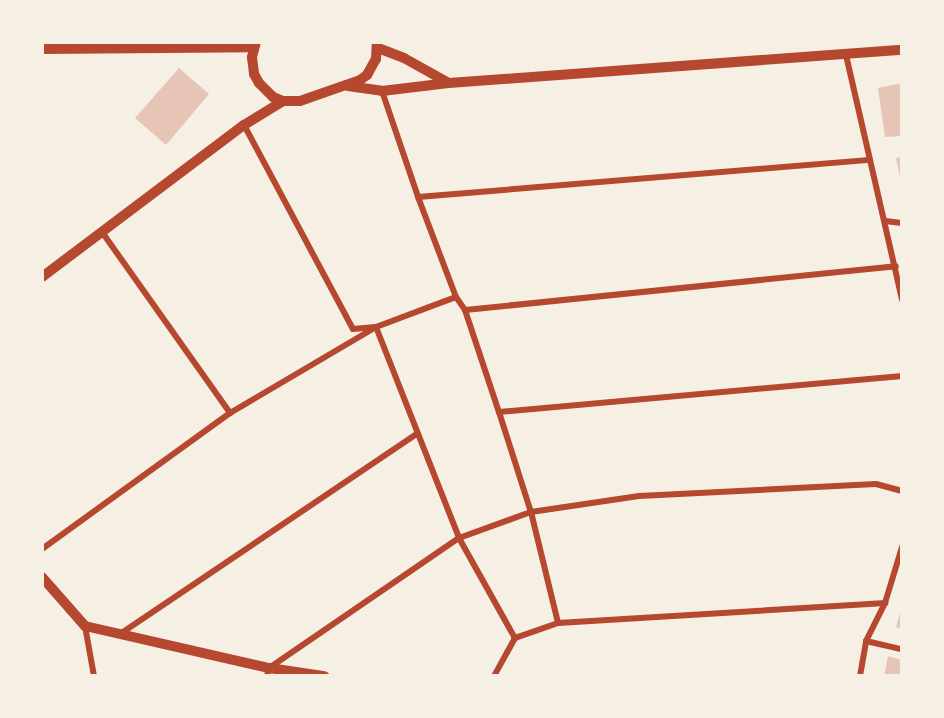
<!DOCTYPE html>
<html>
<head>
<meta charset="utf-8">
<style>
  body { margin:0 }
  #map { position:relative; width:944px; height:718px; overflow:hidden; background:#f6efe4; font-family:"Open Sans",sans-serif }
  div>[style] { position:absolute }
  .building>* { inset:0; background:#e6c5b7 }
  .minor>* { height:6px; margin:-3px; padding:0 3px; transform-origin:3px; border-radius:3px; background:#b5482f }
  .tertiary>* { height:10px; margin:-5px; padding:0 5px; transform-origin:5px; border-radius:5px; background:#b5482f }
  span { translate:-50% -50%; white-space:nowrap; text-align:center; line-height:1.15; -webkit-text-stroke:4.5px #f6efe4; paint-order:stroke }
  .frame { position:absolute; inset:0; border:44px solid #f6efe4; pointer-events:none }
</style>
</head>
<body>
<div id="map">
  <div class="building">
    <i style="clip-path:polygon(179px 68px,209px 94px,166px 145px,135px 118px)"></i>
    <i style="clip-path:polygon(902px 83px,902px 136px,885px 137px,878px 88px)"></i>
    <i style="clip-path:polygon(902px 157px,902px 180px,901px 181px,896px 158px)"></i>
    <i style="clip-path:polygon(902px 606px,902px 629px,896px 627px)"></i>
    <i style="clip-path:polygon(888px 656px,902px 660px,902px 676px,884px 676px)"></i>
  </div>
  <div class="minor">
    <i style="left:846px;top:55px;width:251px;rotate:77.1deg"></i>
    <i style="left:382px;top:91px;width:112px;rotate:71.2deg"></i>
    <i style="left:418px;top:197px;width:107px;rotate:69.2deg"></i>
    <i style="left:456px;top:297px;width:16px;rotate:55deg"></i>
    <i style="left:465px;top:310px;width:108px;rotate:71.6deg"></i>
    <i style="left:499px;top:412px;width:105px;rotate:72.3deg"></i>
    <i style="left:531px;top:512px;width:114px;rotate:76.3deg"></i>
    <i style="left:558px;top:623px;width:46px;rotate:160.8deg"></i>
    <i style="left:515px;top:638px;width:43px;rotate:118.9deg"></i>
    <i style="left:244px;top:125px;width:231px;rotate:61.9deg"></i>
    <i style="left:353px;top:329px;width:23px;rotate:-5deg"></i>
    <i style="left:376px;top:327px;width:227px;rotate:68.5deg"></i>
    <i style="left:459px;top:538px;width:115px;rotate:60.8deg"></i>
    <i style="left:418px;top:197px;width:453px;rotate:-4.7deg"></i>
    <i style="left:885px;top:221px;width:17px;rotate:7deg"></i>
    <i style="left:102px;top:232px;width:222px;rotate:54.7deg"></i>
    <i style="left:465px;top:310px;width:433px;rotate:-5.8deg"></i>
    <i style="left:499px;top:412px;width:405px;rotate:-5.1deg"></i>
    <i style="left:42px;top:549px;width:232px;rotate:-35.9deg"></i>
    <i style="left:230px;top:413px;width:169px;rotate:-30.5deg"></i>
    <i style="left:376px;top:327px;width:85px;rotate:-20.6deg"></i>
    <i style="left:558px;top:623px;width:328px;rotate:-3.5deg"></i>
    <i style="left:85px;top:626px;width:51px;rotate:79.8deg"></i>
    <i style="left:120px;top:634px;width:359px;rotate:-34deg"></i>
    <i style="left:866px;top:641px;width:37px;rotate:13deg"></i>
    <i style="left:267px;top:676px;width:8px;rotate:-76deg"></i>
    <i style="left:269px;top:668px;width:230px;rotate:-34.4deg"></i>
    <i style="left:459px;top:538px;width:77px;rotate:-19.9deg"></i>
    <i style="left:531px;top:512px;width:109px;rotate:-8.4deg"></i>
    <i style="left:639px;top:496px;width:237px;rotate:-2.9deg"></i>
    <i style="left:876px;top:484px;width:27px;rotate:15deg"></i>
    <i style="left:860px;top:676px;width:36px;rotate:-80deg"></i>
    <i style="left:866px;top:641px;width:42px;rotate:-63.4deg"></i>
    <i style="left:885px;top:603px;width:59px;rotate:-73.1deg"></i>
  </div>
  <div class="tertiary">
    <i style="left:256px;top:42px;width:16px;rotate:105deg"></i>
    <i style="left:252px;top:57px;width:17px;rotate:83deg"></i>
    <i style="left:254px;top:74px;width:10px;rotate:61deg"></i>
    <i style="left:259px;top:83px;width:20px;rotate:45deg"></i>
    <i style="left:273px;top:97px;width:11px;rotate:22deg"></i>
    <i style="left:283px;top:101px;width:17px"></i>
    <i style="left:300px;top:101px;width:64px;rotate:-19.3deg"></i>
    <i style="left:360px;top:80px;width:9px;rotate:-36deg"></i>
    <i style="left:367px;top:75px;width:18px;rotate:-61deg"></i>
    <i style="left:376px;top:59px;width:17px;rotate:-87deg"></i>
    <i style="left:378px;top:48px;width:28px;rotate:21deg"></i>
    <i style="left:404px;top:58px;width:51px;rotate:29.1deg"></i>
    <i style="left:42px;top:49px;width:212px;rotate:-0.5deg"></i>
    <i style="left:348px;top:86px;width:34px;rotate:8deg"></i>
    <i style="left:382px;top:91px;width:67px;rotate:-6.8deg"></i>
    <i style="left:449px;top:83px;width:454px;rotate:-4.2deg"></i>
    <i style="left:42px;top:277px;width:253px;rotate:-37deg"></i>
    <i style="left:244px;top:125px;width:46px;rotate:-31.6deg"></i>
    <i style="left:42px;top:577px;width:65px;rotate:48.7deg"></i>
    <i style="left:85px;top:626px;width:189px;rotate:12.9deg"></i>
    <i style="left:269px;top:668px;width:56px;rotate:8.3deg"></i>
  </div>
  <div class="frame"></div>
</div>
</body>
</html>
